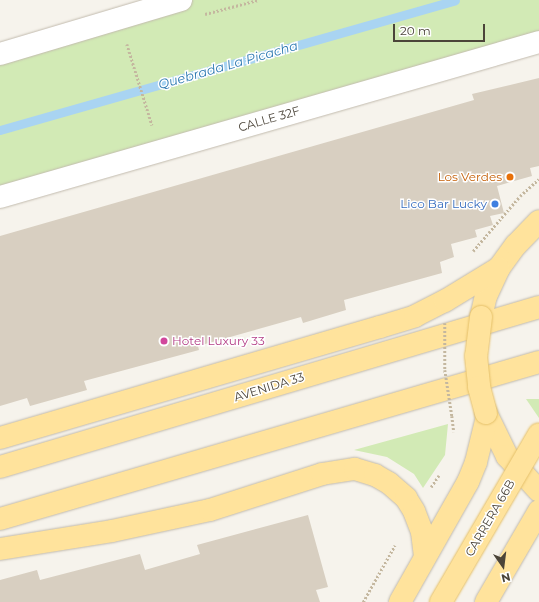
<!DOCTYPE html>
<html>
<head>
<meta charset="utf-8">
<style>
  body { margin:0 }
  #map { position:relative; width:539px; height:602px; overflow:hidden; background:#f6f3ec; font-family:Montserrat,sans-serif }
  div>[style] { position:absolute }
  .green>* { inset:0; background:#d2eab5 }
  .stream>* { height:9px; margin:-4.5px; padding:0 4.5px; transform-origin:4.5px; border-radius:4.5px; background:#a9d4f2 }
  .building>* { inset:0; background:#d8cfc1 }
  .path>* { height:2.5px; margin-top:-1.25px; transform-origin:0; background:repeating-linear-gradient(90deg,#c4b79f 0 2px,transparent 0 4px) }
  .roads { filter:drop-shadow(0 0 1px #c2bbae) drop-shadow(0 0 1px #c2bbae) }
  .minor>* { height:22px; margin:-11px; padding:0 11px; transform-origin:11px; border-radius:11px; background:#fff }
  .major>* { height:22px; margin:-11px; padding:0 11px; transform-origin:11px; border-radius:11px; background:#ffe39c }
  .path-bridge>* { height:2.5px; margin-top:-1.25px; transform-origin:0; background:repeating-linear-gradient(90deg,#c4b79f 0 2px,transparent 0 4px) }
  .bridges { filter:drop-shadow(0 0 1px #e6c16a) drop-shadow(0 0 1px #e6c16a) }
  .major-bridge>* { height:22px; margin:-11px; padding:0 11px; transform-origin:11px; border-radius:11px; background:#ffe39c }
  .dots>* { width:11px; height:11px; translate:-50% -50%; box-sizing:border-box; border:2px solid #fff; border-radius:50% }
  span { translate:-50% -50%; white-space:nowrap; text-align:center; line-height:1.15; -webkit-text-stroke:3px #fff; paint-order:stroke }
  .street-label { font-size:12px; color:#4b4439 }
  .food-label { font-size:12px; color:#c56008 }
  .right { translate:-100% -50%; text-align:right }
  .shop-label { font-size:12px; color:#366cbe }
  .hotel-label { font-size:12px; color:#b23c85 }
  .left { translate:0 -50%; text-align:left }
  .water-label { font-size:13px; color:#2e7ab2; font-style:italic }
  .north { position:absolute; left:483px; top:546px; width:40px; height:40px; -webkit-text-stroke:3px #fff; paint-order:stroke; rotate:166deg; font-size:11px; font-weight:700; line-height:16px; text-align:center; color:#4b4439 }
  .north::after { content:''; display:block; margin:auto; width:14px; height:18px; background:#4b4439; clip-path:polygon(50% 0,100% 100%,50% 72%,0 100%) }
  .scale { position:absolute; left:393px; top:24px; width:92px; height:18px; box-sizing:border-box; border:2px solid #4b4439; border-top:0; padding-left:5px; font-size:12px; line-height:14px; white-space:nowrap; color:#4b4439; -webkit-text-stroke:3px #fff; paint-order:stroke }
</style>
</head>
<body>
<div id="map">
  <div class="green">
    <i style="clip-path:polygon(181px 0,539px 0,539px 42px,0 197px,0 54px)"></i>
    <i style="clip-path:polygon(526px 399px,539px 399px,539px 418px)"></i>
    <i style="clip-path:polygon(448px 424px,445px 455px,423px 488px,414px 474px,387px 457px,354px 450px)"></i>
  </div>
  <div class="stream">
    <i style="left:0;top:130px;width:473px;rotate:-15.9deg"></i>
  </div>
  <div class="building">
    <i style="clip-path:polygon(539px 78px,539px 166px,530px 168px,532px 176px,497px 186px,504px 213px,490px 216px,493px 225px,475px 230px,477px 237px,451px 244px,454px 257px,440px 262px,442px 273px,344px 300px,346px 310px,303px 323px,301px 317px,198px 346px,199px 350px,84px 381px,87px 390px,30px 406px,27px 398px,0 406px,0 236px,474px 100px,472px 94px)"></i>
    <i style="clip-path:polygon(308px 515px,328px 587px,316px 590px,320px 602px,0 602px,0 580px,37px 570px,40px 580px,140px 554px,145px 570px,200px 554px,197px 545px)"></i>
  </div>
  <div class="path">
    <i style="left:205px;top:14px;width:55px;rotate:-14.8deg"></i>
    <i style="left:127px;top:44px;width:85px;rotate:72.8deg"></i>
    <i style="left:473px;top:251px;width:72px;rotate:-49.5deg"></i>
    <i style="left:520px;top:196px;width:25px;rotate:-42deg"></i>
    <i style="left:452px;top:416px;width:16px;rotate:83deg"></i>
    <i style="left:431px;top:487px;width:14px;rotate:-56deg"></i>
    <i style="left:363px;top:602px;width:65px;rotate:-60.7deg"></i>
  </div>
  <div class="roads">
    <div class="minor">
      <i style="left:0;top:54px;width:189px;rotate:-16.6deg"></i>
      <i style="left:0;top:197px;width:561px;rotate:-16.04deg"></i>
    </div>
    <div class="major">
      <i style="left:481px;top:317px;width:22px;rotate:-77deg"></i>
      <i style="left:486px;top:296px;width:31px;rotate:-65deg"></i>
      <i style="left:499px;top:268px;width:29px;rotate:-54deg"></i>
      <i style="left:516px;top:245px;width:33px;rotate:-46deg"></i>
      <i style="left:486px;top:413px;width:48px;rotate:64deg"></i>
      <i style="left:507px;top:456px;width:47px;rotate:47.6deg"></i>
      <i style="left:0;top:438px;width:396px;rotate:-16.3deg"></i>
      <i style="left:380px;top:327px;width:37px;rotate:-17deg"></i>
      <i style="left:415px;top:316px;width:34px;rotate:-27deg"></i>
      <i style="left:445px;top:301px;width:63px;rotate:-31.4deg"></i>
      <i style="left:0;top:467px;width:562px;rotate:-16.53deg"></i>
      <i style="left:0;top:519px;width:561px;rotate:-16.24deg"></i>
      <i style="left:0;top:549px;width:113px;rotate:-9.1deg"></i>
      <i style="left:112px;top:531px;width:100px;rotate:-12.1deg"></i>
      <i style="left:210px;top:510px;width:118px;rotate:-17.8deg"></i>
      <i style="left:322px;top:474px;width:33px;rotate:-9deg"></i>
      <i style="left:355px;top:469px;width:21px;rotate:17deg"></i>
      <i style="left:375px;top:475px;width:16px;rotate:30deg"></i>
      <i style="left:389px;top:483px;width:23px;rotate:41deg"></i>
      <i style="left:406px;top:498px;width:15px;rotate:58deg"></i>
      <i style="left:414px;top:511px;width:22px;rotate:69deg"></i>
      <i style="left:422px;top:532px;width:25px;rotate:83deg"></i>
      <i style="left:400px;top:602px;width:138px;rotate:-60.5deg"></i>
      <i style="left:468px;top:482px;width:22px;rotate:-68deg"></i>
      <i style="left:476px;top:462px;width:46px;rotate:-76.3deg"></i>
      <i style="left:486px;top:602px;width:105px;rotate:-59.8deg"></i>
    </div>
  </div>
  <div class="path-bridge">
    <i style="left:445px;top:323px;width:47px;rotate:90deg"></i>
    <i style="left:445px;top:370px;width:47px;rotate:81.3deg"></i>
  </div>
  <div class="bridges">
    <div class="major-bridge">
      <i style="left:481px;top:317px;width:39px;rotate:97deg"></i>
      <i style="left:476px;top:356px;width:31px;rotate:84deg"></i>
      <i style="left:479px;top:387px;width:27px;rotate:75deg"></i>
      <i style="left:441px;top:602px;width:194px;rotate:-59.7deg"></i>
    </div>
  </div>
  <div class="dots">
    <i style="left:510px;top:177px;background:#e8710a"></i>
    <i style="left:495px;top:204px;background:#3f7fe0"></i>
    <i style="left:164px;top:341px;background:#d1479c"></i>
  </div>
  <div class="street-label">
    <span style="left:269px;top:119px;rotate:-16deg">CALLE 32F</span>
    <span style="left:269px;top:387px;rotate:-17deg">AVENIDA 33</span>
    <span style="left:490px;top:518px;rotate:-60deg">CARRERA 66B</span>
  </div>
  <div class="food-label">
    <span class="right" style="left:502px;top:177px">Los Verdes</span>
  </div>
  <div class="shop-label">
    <span class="right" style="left:487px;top:204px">Lico Bar Lucky</span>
  </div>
  <div class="hotel-label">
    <span class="left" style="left:172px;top:341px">Hotel Luxury 33</span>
  </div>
  <div class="water-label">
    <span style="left:228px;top:65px;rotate:-16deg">Quebrada La Picacha</span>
  </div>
  <div class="north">N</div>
  <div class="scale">20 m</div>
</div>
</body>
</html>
